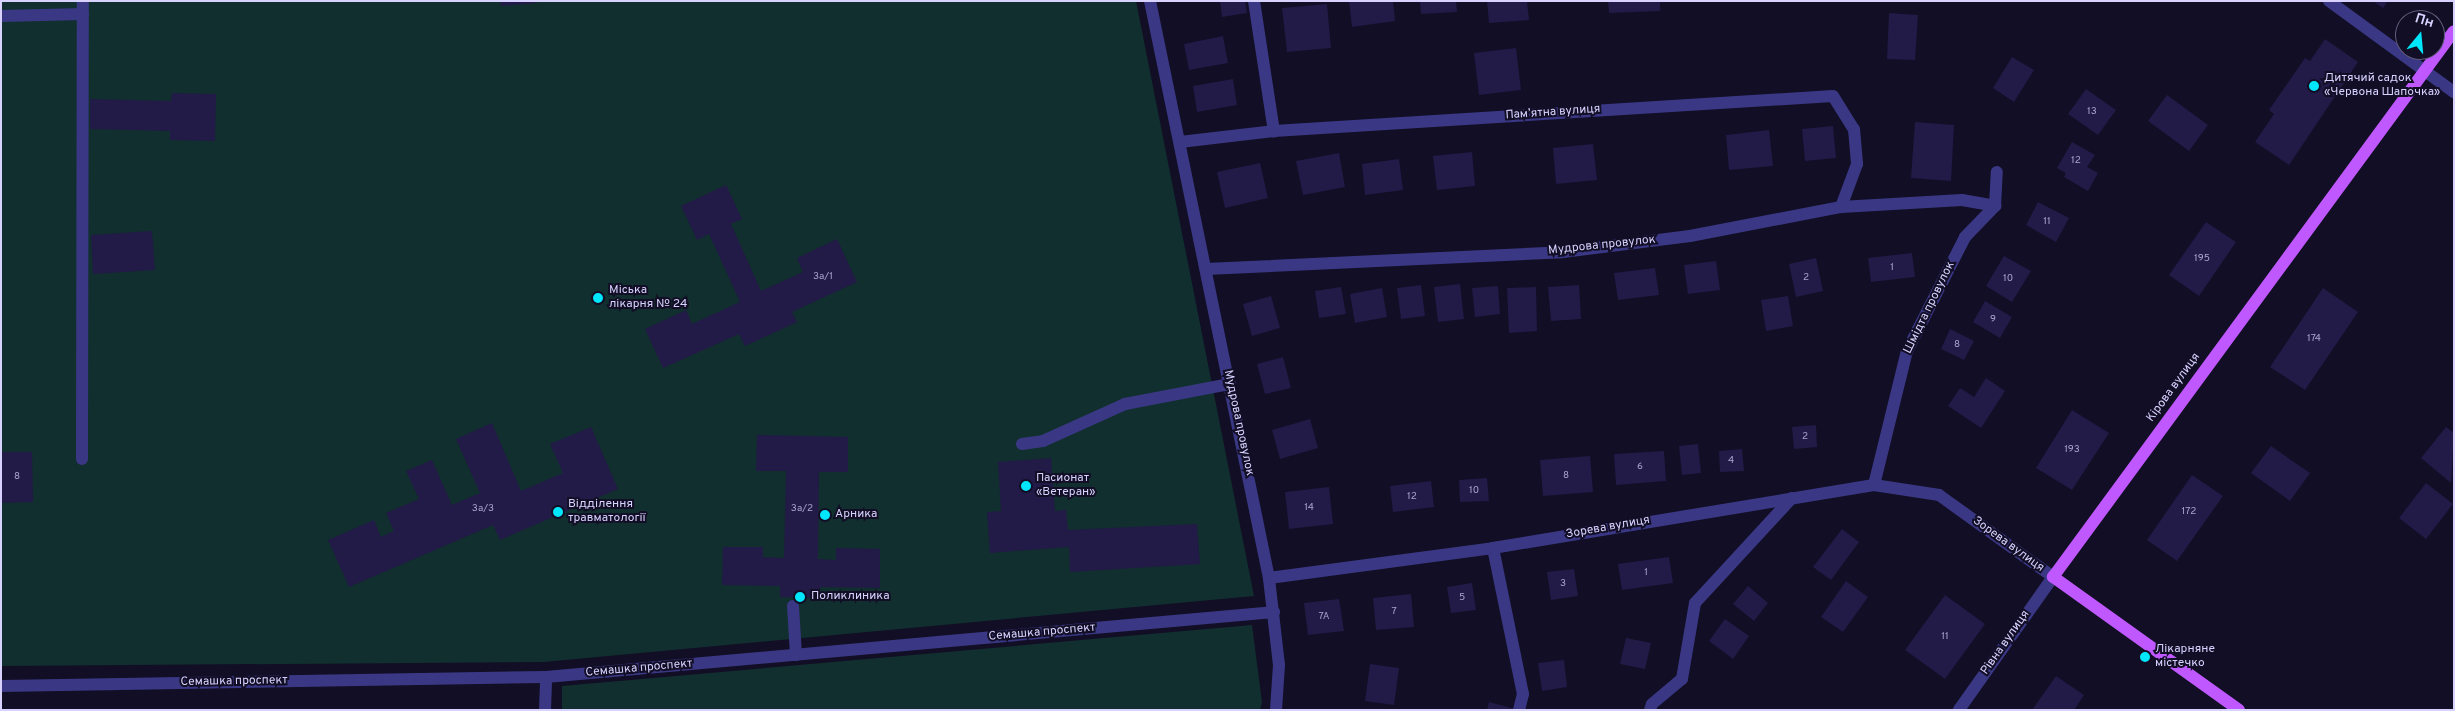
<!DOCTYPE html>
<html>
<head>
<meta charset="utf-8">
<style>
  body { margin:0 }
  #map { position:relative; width:2455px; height:711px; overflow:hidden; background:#120e25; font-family:Overpass,sans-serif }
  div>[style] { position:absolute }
  .green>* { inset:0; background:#112f2e }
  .building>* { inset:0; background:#221a47 }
  .minor>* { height:12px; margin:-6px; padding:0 6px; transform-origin:6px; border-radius:6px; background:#3a3885 }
  .major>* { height:12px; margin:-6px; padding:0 6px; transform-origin:6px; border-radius:6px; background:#bf59ff }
  .dots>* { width:14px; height:14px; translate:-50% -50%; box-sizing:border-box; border:2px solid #120e25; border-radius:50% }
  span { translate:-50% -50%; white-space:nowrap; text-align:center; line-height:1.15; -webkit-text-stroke:4px #120e25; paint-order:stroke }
  .number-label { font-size:10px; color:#aaa4d1 }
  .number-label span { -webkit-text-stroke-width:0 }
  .poi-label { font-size:12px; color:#d7d2ff }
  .left { translate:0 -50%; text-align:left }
  .street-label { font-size:12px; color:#d7d2ff }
  .frame { position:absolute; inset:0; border:2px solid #d7d2ff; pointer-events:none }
  .north { position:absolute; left:2395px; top:10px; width:50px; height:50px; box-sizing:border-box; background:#120e25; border:1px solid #615c7c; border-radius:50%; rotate:17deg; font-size:14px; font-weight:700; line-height:20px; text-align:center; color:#d7d2ff }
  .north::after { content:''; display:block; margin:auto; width:18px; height:22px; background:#00e7fd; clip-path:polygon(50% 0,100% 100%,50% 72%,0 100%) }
</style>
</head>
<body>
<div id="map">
  <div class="green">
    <i style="clip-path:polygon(1px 1px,1136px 1px,1254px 596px,544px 662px,1px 666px)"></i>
    <i style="clip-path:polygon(1252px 625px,1262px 702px,1260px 710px,562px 710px,562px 686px)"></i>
  </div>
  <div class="building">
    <i style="clip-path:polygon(500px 1px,537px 1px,537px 3px,501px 6px)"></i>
    <i style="clip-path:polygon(1220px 1px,1245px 1px,1247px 13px,1222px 17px)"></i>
    <i style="clip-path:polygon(1349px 1px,1393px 1px,1395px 21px,1352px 27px)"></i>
    <i style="clip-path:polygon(1420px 1px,1456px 1px,1457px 12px,1421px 14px)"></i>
    <i style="clip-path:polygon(1487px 1px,1527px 1px,1529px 20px,1489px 23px)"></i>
    <i style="clip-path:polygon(1608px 1px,1660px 1px,1660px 11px,1609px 13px)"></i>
    <i style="clip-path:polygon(2373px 1px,2388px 1px,2383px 8px)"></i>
    <i style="clip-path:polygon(1327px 4px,1331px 48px,1287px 52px,1282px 8px)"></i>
    <i style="clip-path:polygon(1889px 13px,1918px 15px,1915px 60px,1887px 59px)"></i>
    <i style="clip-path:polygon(1223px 36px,1228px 63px,1189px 70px,1184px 44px)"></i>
    <i style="clip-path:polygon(2325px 39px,2358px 62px,2289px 165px,2255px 142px,2274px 114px,2269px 110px,2305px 58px,2310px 61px)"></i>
    <i style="clip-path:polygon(1516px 48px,1521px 90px,1479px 95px,1474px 53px)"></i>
    <i style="clip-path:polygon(2012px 57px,2034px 70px,2014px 102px,1993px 88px)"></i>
    <i style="clip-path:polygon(1233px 79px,1237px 105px,1197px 112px,1193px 86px)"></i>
    <i style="clip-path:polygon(2086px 89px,2116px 110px,2098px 135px,2068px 114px)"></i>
    <i style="clip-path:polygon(172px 93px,216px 94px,215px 141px,170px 140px,170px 131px,90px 129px,90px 99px,171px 101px)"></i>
    <i style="clip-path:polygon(2167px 95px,2208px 125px,2189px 151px,2148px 121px)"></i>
    <i style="clip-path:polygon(1915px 122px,1954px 125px,1951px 181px,1911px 178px)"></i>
    <i style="clip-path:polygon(1833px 126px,1836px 158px,1805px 161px,1802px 129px)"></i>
    <i style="clip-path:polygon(1769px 130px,1773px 166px,1729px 170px,1726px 135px)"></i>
    <i style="clip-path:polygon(2072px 142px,2095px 155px,2087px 167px,2098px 173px,2088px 191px,2064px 177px,2066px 173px,2057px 168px)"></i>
    <i style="clip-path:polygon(1593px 144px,1597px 180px,1556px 184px,1553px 148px)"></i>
    <i style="clip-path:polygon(1472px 152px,1475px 186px,1437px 190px,1433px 156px)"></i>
    <i style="clip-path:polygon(1339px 153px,1345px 187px,1303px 195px,1296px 161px)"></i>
    <i style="clip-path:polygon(1399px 159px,1403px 190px,1365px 195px,1362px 164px)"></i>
    <i style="clip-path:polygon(1260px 163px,1268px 198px,1225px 208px,1217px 172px)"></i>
    <i style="clip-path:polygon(726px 185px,742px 219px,731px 224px,761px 291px,803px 272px,797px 258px,837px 239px,857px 282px,792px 312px,797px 322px,745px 346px,739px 334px,663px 368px,645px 329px,686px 310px,692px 324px,740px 302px,709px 234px,697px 240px,681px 206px)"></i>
    <i style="clip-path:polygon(2038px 202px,2069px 218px,2056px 242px,2026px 225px)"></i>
    <i style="clip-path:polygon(2206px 222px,2236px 242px,2199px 296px,2169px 275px)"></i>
    <i style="clip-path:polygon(152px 231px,155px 270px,93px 274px,91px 235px)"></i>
    <i style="clip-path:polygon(1912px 253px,1915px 277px,1871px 282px,1868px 258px)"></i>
    <i style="clip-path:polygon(2004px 256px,2031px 271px,2012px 302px,1986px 286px)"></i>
    <i style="clip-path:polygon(1816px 258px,1823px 291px,1796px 297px,1789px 264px)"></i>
    <i style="clip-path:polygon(1716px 261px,1720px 290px,1688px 294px,1684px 265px)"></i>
    <i style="clip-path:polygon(1655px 268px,1659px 295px,1618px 300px,1614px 273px)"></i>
    <i style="clip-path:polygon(1460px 284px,1464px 319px,1438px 322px,1434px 287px)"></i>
    <i style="clip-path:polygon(1421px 285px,1425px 316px,1401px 319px,1397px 288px)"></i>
    <i style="clip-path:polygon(1579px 285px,1581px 319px,1551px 321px,1548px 287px)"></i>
    <i style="clip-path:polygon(1498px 286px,1500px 314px,1475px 317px,1472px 288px)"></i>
    <i style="clip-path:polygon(1341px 287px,1346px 314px,1319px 318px,1315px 291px)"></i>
    <i style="clip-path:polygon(1536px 287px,1537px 331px,1509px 333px,1507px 288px)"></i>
    <i style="clip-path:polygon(1382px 288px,1387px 317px,1355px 323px,1350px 294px)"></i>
    <i style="clip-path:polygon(2323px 288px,2358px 312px,2305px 390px,2270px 367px)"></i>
    <i style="clip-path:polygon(1271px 296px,1280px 328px,1252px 336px,1243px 304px)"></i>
    <i style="clip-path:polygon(1788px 296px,1793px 326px,1766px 331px,1761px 300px)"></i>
    <i style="clip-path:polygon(1985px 301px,2012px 317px,2000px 338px,1973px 322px)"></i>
    <i style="clip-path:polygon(1950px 329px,1974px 341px,1964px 360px,1941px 349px)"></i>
    <i style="clip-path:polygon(1283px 357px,1291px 388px,1265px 394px,1257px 364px)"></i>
    <i style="clip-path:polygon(1986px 378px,2005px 391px,1981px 428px,1948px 406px,1960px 388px,1974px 397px)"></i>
    <i style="clip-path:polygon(2072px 410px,2109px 433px,2072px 490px,2036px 468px)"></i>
    <i style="clip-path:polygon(1310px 419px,1318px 448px,1280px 459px,1272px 430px)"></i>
    <i style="clip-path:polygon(492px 423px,521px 491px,563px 473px,550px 444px,591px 427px,618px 489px,500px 540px,493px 525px,349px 587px,328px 540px,374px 520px,381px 537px,394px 531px,386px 513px,419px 499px,406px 471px,432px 460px,452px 505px,480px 493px,456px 439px)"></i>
    <i style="clip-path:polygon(1816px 425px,1817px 447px,1794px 449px,1792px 427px)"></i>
    <i style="clip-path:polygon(2446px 427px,2454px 433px,2451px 483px,2421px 458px)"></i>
    <i style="clip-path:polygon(757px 435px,848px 437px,848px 472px,819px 472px,818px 559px,836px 560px,836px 548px,880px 549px,880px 588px,820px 587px,819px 598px,780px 597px,780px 586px,722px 585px,723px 547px,763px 547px,763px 557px,784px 558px,786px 471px,756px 471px)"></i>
    <i style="clip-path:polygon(1698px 444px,1701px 473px,1682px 475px,1679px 446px)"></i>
    <i style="clip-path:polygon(2271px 446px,2310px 473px,2290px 501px,2251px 473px)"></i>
    <i style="clip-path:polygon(1742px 449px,1744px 471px,1720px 472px,1719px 451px)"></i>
    <i style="clip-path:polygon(1664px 451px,1666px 481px,1616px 485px,1614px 454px)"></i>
    <i style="clip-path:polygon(1px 452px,32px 452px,33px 502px,1px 503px)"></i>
    <i style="clip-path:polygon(1590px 456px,1593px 492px,1543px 496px,1540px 460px)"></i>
    <i style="clip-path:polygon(1051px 458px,1055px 511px,1066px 510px,1068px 530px,1197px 524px,1200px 564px,1070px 572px,1069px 547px,990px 553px,987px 512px,1001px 511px,998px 462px)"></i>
    <i style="clip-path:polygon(2192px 475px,2223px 496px,2177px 561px,2147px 540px)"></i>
    <i style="clip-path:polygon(1487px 478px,1489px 501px,1460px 502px,1459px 480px)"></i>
    <i style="clip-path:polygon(1431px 481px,1434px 507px,1393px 512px,1390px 486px)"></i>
    <i style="clip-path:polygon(2426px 483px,2453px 504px,2426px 539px,2399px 518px)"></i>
    <i style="clip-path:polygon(1329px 487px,1333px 524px,1289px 529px,1285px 492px)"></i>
    <i style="clip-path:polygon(1842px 529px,1859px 542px,1831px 580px,1813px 567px)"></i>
    <i style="clip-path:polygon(1669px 557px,1673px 583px,1622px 590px,1618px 564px)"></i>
    <i style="clip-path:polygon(1574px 569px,1578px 596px,1551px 600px,1547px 572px)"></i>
    <i style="clip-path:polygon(1846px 581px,1868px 597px,1843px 632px,1821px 617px)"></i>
    <i style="clip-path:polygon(1472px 583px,1476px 610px,1451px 613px,1447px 587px)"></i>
    <i style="clip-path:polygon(1748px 586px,1768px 603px,1754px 621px,1733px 604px)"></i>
    <i style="clip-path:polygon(1411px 594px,1414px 627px,1376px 630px,1373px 598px)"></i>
    <i style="clip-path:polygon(1945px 595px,1985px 624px,1945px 679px,1905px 650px)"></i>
    <i style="clip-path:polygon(1339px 599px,1344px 631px,1308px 635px,1304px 603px)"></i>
    <i style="clip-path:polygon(1725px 619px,1749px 636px,1733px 659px,1709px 641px)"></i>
    <i style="clip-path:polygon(1626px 638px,1651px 643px,1645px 669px,1620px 664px)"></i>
    <i style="clip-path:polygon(1564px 660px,1567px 687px,1542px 691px,1538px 663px)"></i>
    <i style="clip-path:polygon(1370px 664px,1399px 668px,1394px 705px,1365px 701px)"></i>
    <i style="clip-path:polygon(2056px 676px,2084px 695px,2074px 710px,2032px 710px)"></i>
    <i style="clip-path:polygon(1489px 702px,1515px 709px,1515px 710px,1487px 710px)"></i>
  </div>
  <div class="minor">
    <i style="left:1150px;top:1px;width:589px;rotate:78.35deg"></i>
    <i style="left:1254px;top:1px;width:132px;rotate:81.3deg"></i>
    <i style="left:2329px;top:1px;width:155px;rotate:36.1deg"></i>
    <i style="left:1px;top:16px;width:82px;rotate:-1.4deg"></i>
    <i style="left:1180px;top:142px;width:95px;rotate:-6.7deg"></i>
    <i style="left:1274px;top:131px;width:560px;rotate:-3.58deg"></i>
    <i style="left:1833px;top:96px;width:39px;rotate:58deg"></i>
    <i style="left:1854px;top:129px;width:35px;rotate:85deg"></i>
    <i style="left:1857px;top:164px;width:46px;rotate:110.4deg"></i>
    <i style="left:1206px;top:269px;width:357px;rotate:-2.7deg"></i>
    <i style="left:1563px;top:252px;width:128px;rotate:-7.2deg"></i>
    <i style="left:1690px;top:236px;width:154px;rotate:-10.9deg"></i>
    <i style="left:1841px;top:207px;width:121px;rotate:-3.3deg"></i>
    <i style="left:1962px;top:200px;width:34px;rotate:10deg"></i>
    <i style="left:1022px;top:444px;width:21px;rotate:-8deg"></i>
    <i style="left:1043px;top:441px;width:90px;rotate:-24.3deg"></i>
    <i style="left:1125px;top:404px;width:107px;rotate:-10.8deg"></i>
    <i style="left:82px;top:459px;width:458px;rotate:-89.9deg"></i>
    <i style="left:1874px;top:485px;width:138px;rotate:-76.2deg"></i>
    <i style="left:1907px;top:351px;width:128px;rotate:-63deg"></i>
    <i style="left:1965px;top:237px;width:43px;rotate:-45.9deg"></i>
    <i style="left:1995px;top:206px;width:34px;rotate:-87deg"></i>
    <i style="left:1493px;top:548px;width:149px;rotate:78.4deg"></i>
    <i style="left:1523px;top:694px;width:16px;rotate:104deg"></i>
    <i style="left:793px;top:606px;width:49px;rotate:86.5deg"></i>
    <i style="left:1px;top:686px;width:545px;rotate:-0.95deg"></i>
    <i style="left:546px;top:677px;width:731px;rotate:-5.1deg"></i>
    <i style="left:545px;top:710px;width:33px;rotate:-88deg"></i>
    <i style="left:1276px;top:710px;width:45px;rotate:-86.2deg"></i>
    <i style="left:1279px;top:665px;width:88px;rotate:-96.6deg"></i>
    <i style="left:1269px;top:578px;width:226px;rotate:-7.6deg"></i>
    <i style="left:1493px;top:548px;width:386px;rotate:-9.4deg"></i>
    <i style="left:1874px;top:485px;width:66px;rotate:8.7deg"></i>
    <i style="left:1939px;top:495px;width:140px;rotate:35.7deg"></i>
    <i style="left:2053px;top:577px;width:163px;rotate:125.3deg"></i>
    <i style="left:1650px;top:710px;width:6px;rotate:-72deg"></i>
    <i style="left:1652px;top:704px;width:39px;rotate:-40deg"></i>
    <i style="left:1682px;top:679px;width:77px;rotate:-80.3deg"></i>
    <i style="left:1695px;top:603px;width:143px;rotate:-47.3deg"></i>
  </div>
  <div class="major">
    <i style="left:2239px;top:710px;width:229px;rotate:-144.4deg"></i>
    <i style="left:2053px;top:577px;width:677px;rotate:-53.71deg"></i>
  </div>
  <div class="dots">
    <i style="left:2314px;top:86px;background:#00e7fd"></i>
    <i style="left:598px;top:298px;background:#00e7fd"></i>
    <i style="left:1026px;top:486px;background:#00e7fd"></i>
    <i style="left:558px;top:512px;background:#00e7fd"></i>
    <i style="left:825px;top:515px;background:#00e7fd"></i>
    <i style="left:800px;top:597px;background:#00e7fd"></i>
    <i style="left:2145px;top:657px;background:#00e7fd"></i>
  </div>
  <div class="number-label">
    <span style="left:2092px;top:112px">13</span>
    <span style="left:2076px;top:161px">12</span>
    <span style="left:2047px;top:222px">11</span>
    <span style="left:2202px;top:259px">195</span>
    <span style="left:1892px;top:268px">1</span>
    <span style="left:823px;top:277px">3а/1</span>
    <span style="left:1806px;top:278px">2</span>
    <span style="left:2008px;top:279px">10</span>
    <span style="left:1993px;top:320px">9</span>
    <span style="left:2314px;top:339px">174</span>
    <span style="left:1957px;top:345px">8</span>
    <span style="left:1805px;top:437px">2</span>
    <span style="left:2072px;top:450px">193</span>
    <span style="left:1731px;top:461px">4</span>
    <span style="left:1640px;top:467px">6</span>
    <span style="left:1566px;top:476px">8</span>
    <span style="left:17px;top:477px">8</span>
    <span style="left:1474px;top:491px">10</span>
    <span style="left:1412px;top:497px">12</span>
    <span style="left:1309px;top:508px">14</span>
    <span style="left:483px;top:509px">3а/3</span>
    <span style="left:802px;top:509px">3а/2</span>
    <span style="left:2189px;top:512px">172</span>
    <span style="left:1646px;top:573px">1</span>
    <span style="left:1563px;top:584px">3</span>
    <span style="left:1462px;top:598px">5</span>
    <span style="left:1394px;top:612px">7</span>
    <span style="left:1324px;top:617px">7А</span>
    <span style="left:1945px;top:637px">11</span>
  </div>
  <div class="poi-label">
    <span class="left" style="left:2324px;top:86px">Дитячий садок<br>«Червона Шапочка»</span>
    <span class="left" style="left:609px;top:298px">Міська<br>лікарня № 24</span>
    <span class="left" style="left:1036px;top:486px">Пасионат<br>«Ветеран»</span>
    <span class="left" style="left:568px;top:512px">Відділення<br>травматології</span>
    <span class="left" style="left:835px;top:515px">Арника</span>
    <span class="left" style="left:811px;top:597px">Поликлиника</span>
    <span class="left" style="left:2155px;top:657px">Лікарняне<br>містечко</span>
  </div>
  <div class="street-label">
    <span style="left:1553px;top:113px;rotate:-4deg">Пам’ятна вулиця</span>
    <span style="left:1602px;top:246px;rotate:-6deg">Мудрова провулок</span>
    <span style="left:1930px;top:308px;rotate:-64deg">Шмідта провулок</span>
    <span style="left:2174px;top:388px;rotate:-54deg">Кірова вулиця</span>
    <span style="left:1238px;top:423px;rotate:78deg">Мудрова провулок</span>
    <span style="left:1608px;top:528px;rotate:-10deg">Зорева вулиця</span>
    <span style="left:2008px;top:545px;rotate:36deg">Зорева вулиця</span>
    <span style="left:1042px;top:633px;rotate:-5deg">Семашка проспект</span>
    <span style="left:2006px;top:643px;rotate:-55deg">Рівна вулиця</span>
    <span style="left:639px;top:669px;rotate:-5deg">Семашка проспект</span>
    <span style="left:234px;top:682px;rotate:-1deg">Семашка проспект</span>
  </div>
  <div class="frame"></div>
  <div class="north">Пн</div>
</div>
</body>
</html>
